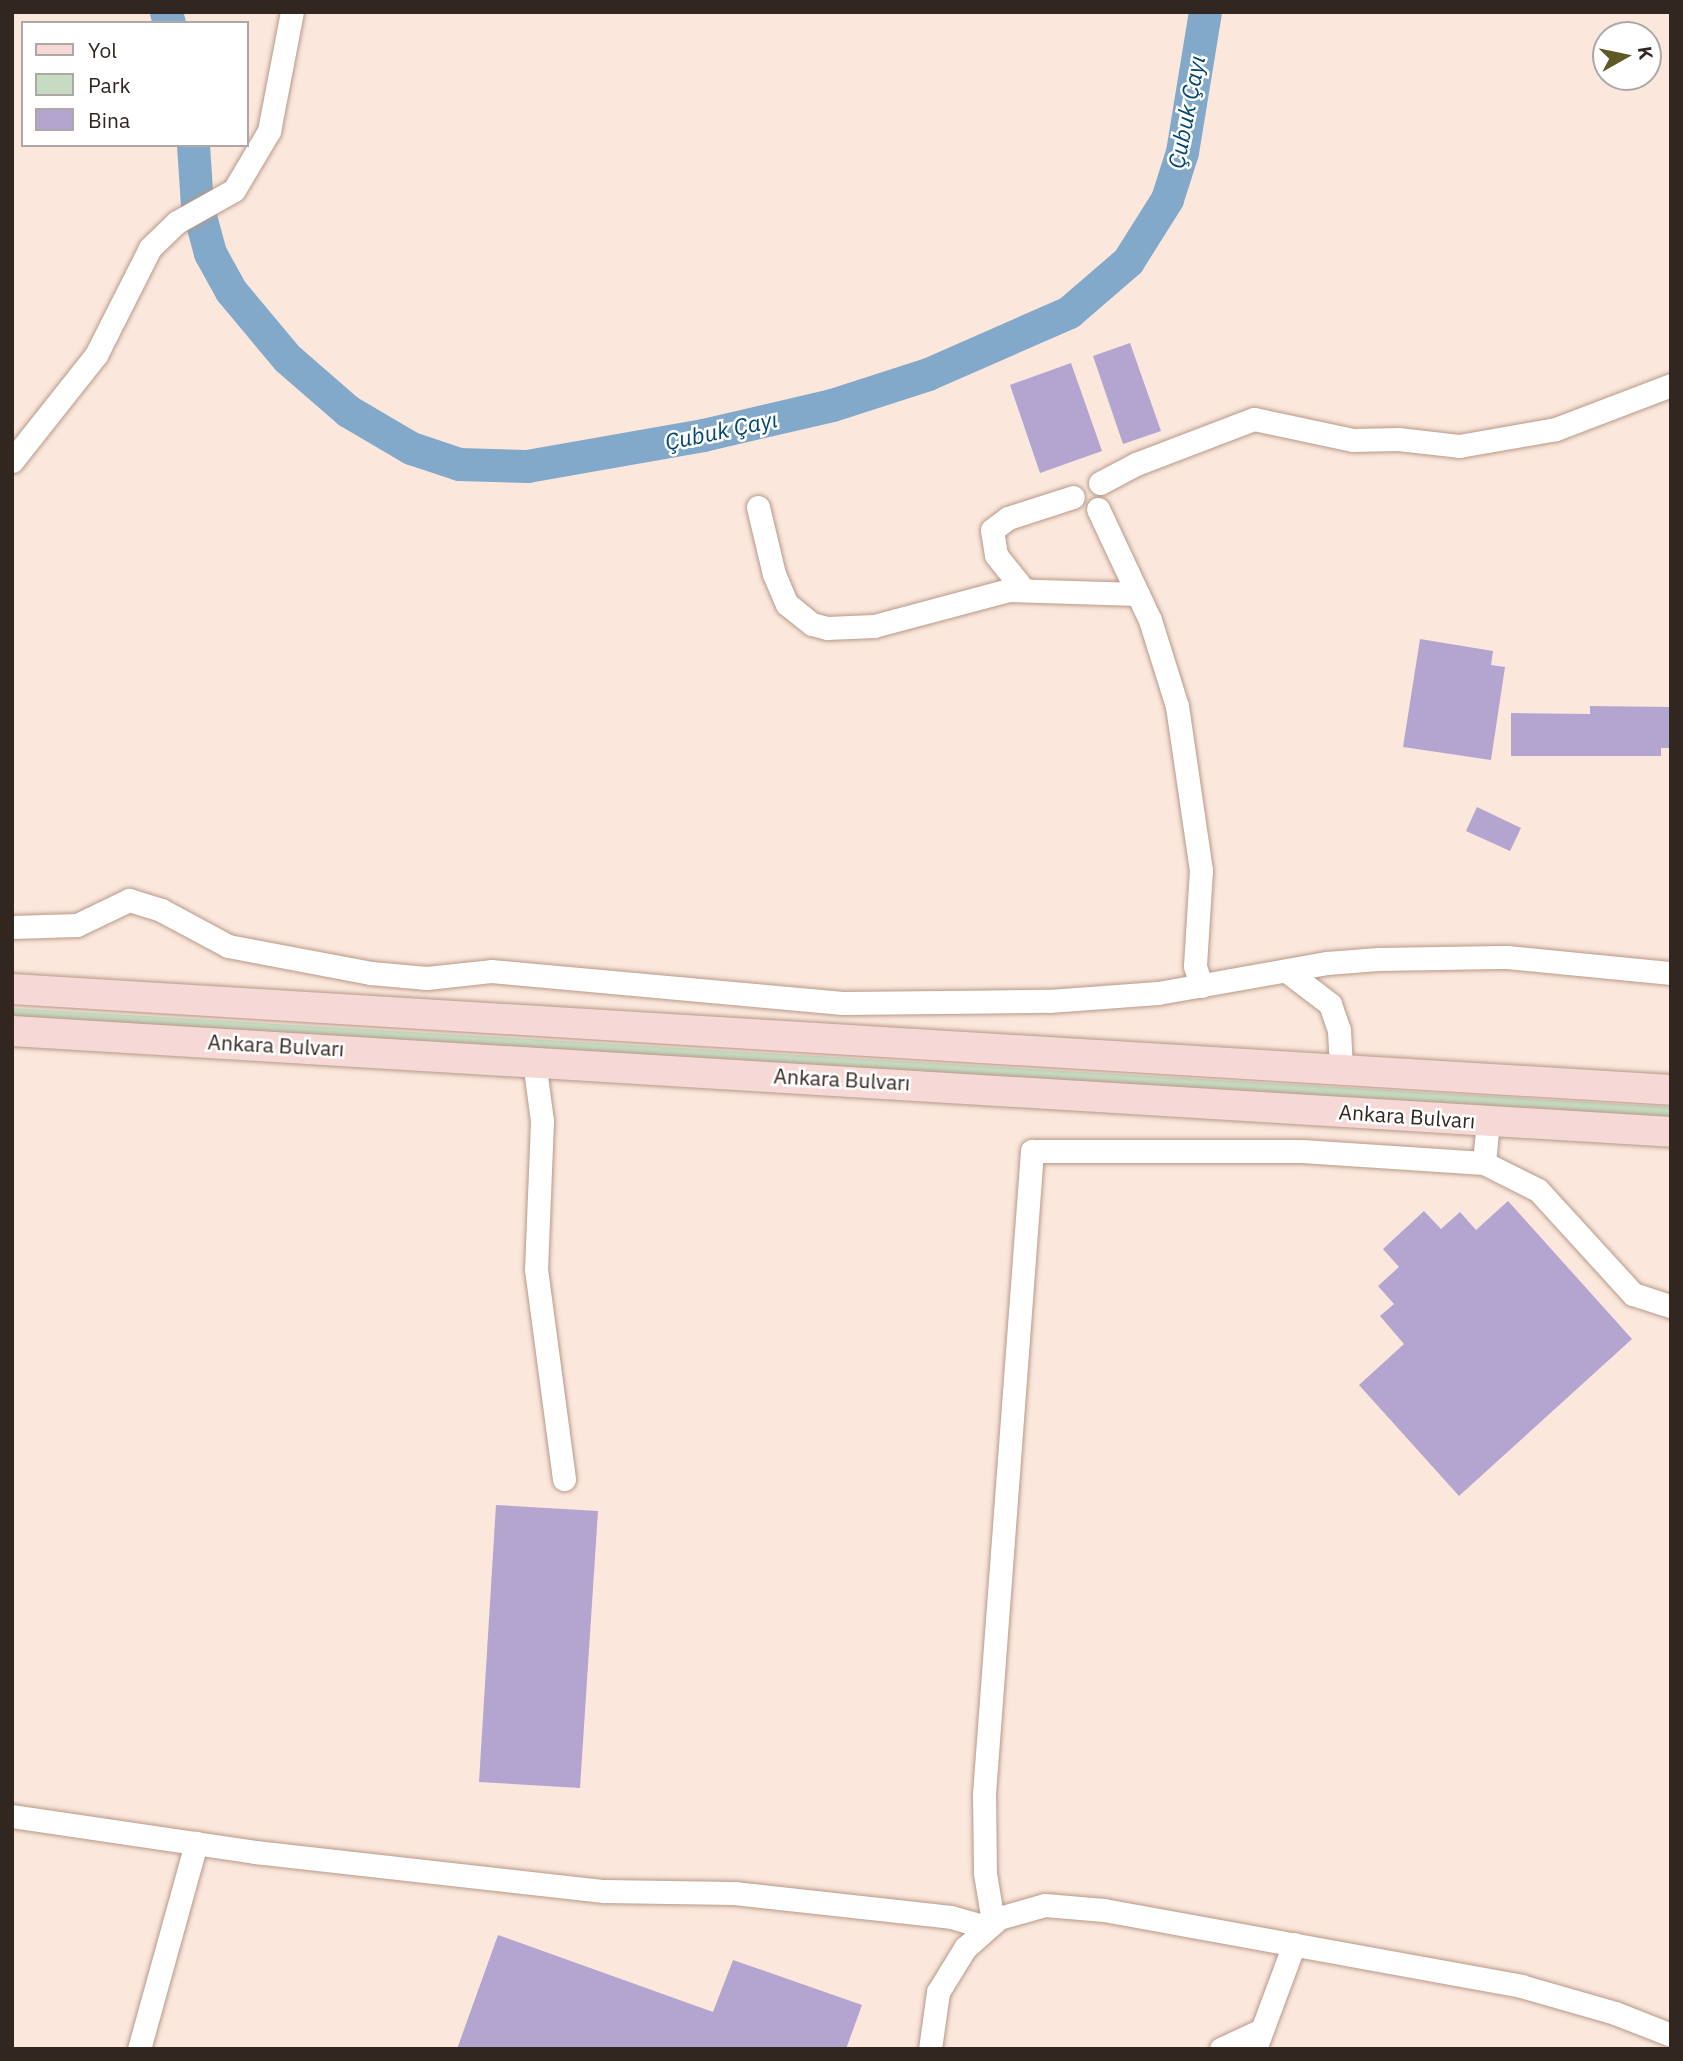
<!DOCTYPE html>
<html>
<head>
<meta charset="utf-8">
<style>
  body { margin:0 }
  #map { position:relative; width:1683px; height:2061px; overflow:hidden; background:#fbe7dc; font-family:"IBM Plex Sans",sans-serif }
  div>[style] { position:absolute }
  .green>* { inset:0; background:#c6dbc2 }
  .river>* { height:33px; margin:-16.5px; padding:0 16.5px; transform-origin:16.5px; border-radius:16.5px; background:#82a9c9 }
  .building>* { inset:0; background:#b4a5d0 }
  .roads { filter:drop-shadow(0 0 2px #b79988) drop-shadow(0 0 2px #b79988) }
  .minor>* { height:23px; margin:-11.5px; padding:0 11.5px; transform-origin:11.5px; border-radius:11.5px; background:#fff }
  .major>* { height:30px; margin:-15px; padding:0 15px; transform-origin:15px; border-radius:15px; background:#f6d9d6 }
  span { translate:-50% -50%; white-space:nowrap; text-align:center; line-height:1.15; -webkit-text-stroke:5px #fff; paint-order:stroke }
  .street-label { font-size:21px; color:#322620 }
  .water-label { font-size:23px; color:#00466f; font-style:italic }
  .frame { position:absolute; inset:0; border:14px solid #322620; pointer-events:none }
  .legend { position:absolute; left:21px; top:21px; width:228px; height:126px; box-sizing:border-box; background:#fff; border:2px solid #ada8a6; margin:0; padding:9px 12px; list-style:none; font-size:21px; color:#322620 }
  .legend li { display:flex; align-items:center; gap:14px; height:35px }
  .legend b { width:35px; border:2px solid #ada8a6 }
  .north { position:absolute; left:1592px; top:21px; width:70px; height:70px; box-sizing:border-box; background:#fff; border:2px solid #ada8a6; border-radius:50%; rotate:81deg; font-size:19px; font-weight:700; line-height:28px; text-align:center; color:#322620 }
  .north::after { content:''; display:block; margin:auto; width:24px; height:32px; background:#5f5925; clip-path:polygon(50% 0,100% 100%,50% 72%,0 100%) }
</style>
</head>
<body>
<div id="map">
  <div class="green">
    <i style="clip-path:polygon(12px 1008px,1671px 1107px,1671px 1118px,12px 1016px)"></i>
  </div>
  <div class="river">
    <i style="left:166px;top:12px;width:11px;rotate:75deg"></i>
    <i style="left:193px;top:145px;width:60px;rotate:86.2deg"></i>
    <i style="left:197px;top:205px;width:50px;rotate:74.8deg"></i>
    <i style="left:210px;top:253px;width:43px;rotate:61.1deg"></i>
    <i style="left:231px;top:291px;width:87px;rotate:50.1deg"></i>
    <i style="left:287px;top:358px;width:81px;rotate:41deg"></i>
    <i style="left:348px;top:411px;width:73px;rotate:30.4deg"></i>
    <i style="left:411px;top:448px;width:51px;rotate:18.4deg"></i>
    <i style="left:459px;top:464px;width:68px;rotate:1.7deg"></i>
    <i style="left:527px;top:466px;width:179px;rotate:-10deg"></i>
    <i style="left:703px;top:435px;width:132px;rotate:-13.1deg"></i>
    <i style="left:832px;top:405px;width:101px;rotate:-17.9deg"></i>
    <i style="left:928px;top:374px;width:154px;rotate:-23.7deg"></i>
    <i style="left:1069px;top:312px;width:78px;rotate:-40.8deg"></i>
    <i style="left:1128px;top:261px;width:73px;rotate:-57.8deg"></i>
    <i style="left:1167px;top:199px;width:49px;rotate:-72.3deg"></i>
    <i style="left:1182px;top:152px;width:142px;rotate:-80.7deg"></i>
  </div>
  <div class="building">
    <i style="clip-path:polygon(1130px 343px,1161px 431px,1123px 444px,1093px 356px)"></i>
    <i style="clip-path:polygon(1071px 363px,1102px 451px,1040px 473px,1010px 385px)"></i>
    <i style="clip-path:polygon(1420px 639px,1493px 651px,1491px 665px,1505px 667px,1491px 760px,1403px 747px)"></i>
    <i style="clip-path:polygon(1590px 706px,1671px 707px,1671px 748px,1661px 748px,1661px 756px,1511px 756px,1511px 713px,1590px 714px)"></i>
    <i style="clip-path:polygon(1477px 807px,1521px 828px,1510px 851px,1466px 831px)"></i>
    <i style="clip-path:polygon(1508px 1201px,1632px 1339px,1459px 1496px,1359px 1385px,1404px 1344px,1380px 1316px,1394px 1304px,1378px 1286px,1399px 1267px,1383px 1249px,1424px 1211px,1441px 1229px,1460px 1212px,1476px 1230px)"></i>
    <i style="clip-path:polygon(496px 1505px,598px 1511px,580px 1788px,479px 1782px)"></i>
    <i style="clip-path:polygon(498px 1935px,713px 2012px,733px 1960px,862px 2005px,846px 2049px,457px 2049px)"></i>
  </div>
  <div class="roads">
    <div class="minor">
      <i style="left:12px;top:461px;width:135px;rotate:-51.6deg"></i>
      <i style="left:96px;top:355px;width:120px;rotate:-63.2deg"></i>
      <i style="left:150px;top:248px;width:37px;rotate:-44deg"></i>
      <i style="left:177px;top:222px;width:65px;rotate:-29.3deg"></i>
      <i style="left:234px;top:190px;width:69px;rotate:-59.3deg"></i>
      <i style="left:269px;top:131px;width:121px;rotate:-79.1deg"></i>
      <i style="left:1100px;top:483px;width:41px;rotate:-27.8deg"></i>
      <i style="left:1136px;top:464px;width:126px;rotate:-20.9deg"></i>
      <i style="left:1254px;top:419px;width:101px;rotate:12deg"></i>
      <i style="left:1353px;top:440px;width:45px;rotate:-1.3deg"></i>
      <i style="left:1398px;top:439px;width:61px;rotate:6.5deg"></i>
      <i style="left:1459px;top:446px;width:98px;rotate:-9.9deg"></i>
      <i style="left:1556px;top:429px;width:123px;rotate:-20.9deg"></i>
      <i style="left:758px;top:507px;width:69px;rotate:76.6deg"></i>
      <i style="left:774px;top:574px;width:33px;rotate:67deg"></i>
      <i style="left:787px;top:604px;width:32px;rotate:39deg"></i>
      <i style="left:812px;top:624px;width:16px;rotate:15deg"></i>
      <i style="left:827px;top:628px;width:47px;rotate:-2.4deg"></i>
      <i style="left:874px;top:626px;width:139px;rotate:-15deg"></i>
      <i style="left:1008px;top:590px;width:130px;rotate:1.8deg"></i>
      <i style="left:1098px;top:509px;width:123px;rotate:64.9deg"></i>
      <i style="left:1150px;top:620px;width:90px;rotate:72.6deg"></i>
      <i style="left:1177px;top:706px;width:166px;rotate:81.7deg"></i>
      <i style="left:1201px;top:870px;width:96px;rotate:93.6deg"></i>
      <i style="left:1195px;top:966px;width:21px;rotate:73deg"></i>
      <i style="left:1023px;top:589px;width:43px;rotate:-128.5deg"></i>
      <i style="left:996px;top:555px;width:25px;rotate:-99deg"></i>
      <i style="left:992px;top:530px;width:20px;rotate:-37deg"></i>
      <i style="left:1008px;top:518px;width:68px;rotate:-17.9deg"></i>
      <i style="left:12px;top:927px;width:65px;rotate:-1.8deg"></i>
      <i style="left:77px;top:925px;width:58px;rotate:-25.7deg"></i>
      <i style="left:129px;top:900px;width:34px;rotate:17deg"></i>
      <i style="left:161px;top:910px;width:76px;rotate:28.2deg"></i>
      <i style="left:228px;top:946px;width:146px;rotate:10.7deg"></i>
      <i style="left:371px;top:973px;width:56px;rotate:5.1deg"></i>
      <i style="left:427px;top:978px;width:64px;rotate:-6.2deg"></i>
      <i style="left:491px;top:971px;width:353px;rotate:5.2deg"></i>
      <i style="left:843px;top:1003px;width:206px;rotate:-0.6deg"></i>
      <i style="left:1049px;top:1001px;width:109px;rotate:-4.2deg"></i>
      <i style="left:1158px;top:993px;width:172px;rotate:-10.1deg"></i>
      <i style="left:1327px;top:963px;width:51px;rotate:-4.5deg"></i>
      <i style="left:1378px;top:959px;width:129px;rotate:-0.9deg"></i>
      <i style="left:1507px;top:957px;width:165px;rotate:5.6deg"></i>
      <i style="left:1288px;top:972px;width:53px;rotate:37.3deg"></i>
      <i style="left:1330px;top:1004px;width:28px;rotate:71deg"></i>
      <i style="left:1339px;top:1030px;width:39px;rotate:87deg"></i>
      <i style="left:534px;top:1061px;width:61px;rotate:82.4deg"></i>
      <i style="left:542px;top:1121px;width:148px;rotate:92.3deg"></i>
      <i style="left:536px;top:1269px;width:212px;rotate:82.4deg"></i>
      <i style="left:1484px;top:1163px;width:42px;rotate:-84.6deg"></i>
      <i style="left:12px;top:1816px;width:246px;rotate:8.4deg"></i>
      <i style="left:255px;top:1852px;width:351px;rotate:6.4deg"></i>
      <i style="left:604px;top:1891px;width:130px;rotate:0.9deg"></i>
      <i style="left:734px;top:1893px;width:218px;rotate:6.3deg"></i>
      <i style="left:951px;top:1917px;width:35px;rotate:16deg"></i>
      <i style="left:993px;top:1922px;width:50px;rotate:-99.3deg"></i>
      <i style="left:985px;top:1873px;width:79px;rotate:-90.7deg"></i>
      <i style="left:984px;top:1794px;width:645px;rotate:-85.73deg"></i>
      <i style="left:1032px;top:1151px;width:270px"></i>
      <i style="left:1302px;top:1151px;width:182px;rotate:3.8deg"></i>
      <i style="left:1484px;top:1163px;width:60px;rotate:26.6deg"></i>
      <i style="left:1538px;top:1190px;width:141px;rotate:47.6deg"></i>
      <i style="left:1633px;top:1294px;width:40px;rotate:18deg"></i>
      <i style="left:139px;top:2049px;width:214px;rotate:-74.5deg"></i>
      <i style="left:930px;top:2049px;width:58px;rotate:-82deg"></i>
      <i style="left:938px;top:1992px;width:52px;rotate:-58.5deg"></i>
      <i style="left:965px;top:1948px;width:45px;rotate:-41.4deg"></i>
      <i style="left:999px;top:1918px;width:48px;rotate:-15.8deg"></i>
      <i style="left:1045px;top:1905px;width:59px;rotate:4.8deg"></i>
      <i style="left:1104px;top:1910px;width:424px;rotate:10.3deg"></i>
      <i style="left:1521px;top:1986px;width:98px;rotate:16deg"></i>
      <i style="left:1615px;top:2013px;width:60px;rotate:21.4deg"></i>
      <i style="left:1221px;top:2049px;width:45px;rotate:-24.9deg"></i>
      <i style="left:1255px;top:2049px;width:112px;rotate:-69.6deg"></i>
    </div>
    <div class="major">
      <i style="left:12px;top:989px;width:1662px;rotate:3.48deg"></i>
      <i style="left:12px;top:1031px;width:1662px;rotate:3.48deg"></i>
    </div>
  </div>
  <div class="street-label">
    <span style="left:276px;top:1045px;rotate:3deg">Ankara Bulvarı</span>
    <span style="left:842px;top:1079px;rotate:3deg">Ankara Bulvarı</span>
    <span style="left:1407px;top:1116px;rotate:4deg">Ankara Bulvarı</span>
  </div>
  <div class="water-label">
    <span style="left:1186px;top:112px;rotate:-79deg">Çubuk Çayı</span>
    <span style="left:721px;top:430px;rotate:-12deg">Çubuk Çayı</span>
  </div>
  <div class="frame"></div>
  <ul class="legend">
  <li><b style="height:9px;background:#f6d9d6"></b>Yol</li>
  <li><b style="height:19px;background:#c6dbc2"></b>Park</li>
  <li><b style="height:19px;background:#b4a5d0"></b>Bina</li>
  </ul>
  <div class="north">K</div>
</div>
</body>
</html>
